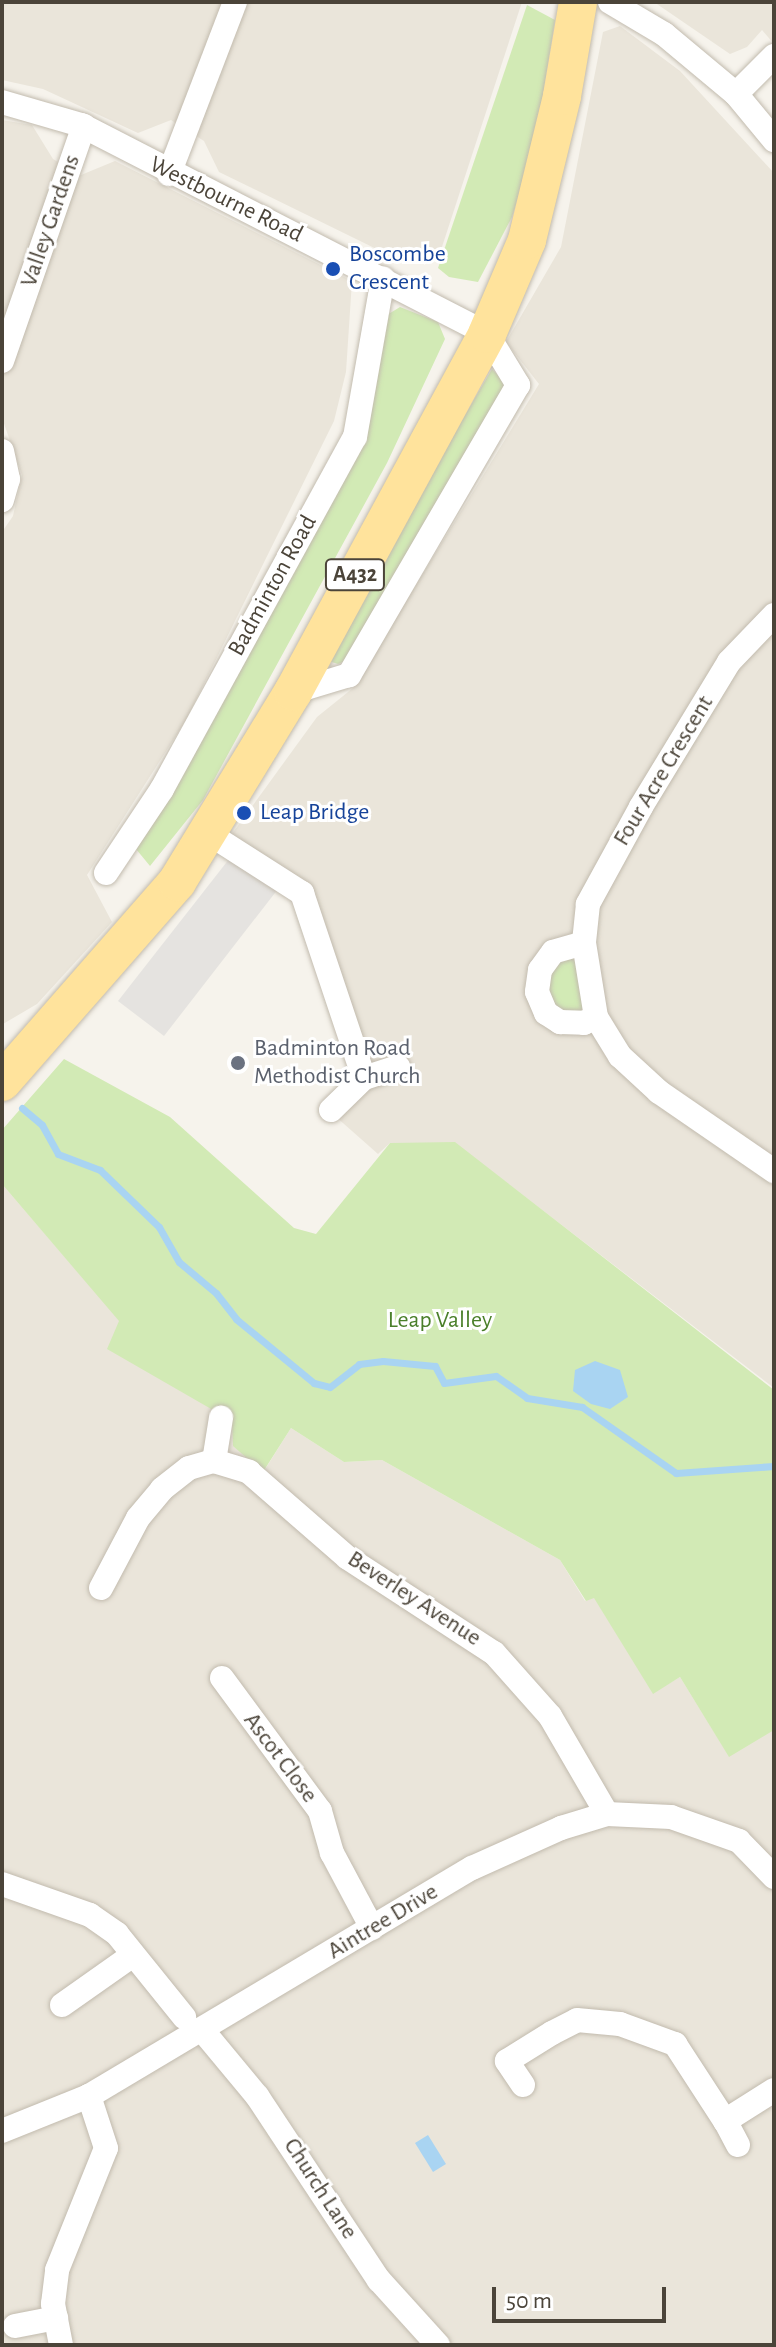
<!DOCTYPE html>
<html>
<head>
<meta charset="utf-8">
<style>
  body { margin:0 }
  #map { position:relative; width:776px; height:2347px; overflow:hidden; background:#f6f3ec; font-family:"Alegreya Sans",sans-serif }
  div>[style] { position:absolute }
  .residential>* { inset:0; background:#eae5da }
  .green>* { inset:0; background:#d2eab5 }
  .parking>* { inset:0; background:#e5e3e0 }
  .water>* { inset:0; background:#a9d4f2 }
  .stream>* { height:7px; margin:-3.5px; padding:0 3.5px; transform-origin:3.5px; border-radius:3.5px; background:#a9d4f2 }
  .roads { filter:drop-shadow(0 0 2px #c2bbae) drop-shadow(0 0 2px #c2bbae) }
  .street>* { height:24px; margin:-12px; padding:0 12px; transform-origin:12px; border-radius:12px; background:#fff }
  .primary>* { height:38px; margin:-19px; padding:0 19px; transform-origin:19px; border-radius:19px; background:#ffe39c }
  .dots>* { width:22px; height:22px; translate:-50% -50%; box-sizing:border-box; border:4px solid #fff; border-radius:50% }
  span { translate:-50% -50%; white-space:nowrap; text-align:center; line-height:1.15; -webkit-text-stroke:6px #fff; paint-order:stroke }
  .shield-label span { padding:2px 6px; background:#fff; border:2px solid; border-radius:6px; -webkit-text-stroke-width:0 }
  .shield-label { font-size:22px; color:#4b4439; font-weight:700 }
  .street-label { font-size:24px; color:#4b4439 }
  .transit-label { font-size:24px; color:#164399 }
  .left { translate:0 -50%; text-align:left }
  .worship-label { font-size:24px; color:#5b616d }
  .park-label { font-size:24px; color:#4a7f2a }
  .frame { position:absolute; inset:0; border:4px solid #4b4439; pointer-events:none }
  .scale { position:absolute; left:492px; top:2287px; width:174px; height:36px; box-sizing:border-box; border:4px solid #4b4439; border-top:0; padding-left:10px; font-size:24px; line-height:28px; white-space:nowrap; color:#4b4439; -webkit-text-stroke:6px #fff; paint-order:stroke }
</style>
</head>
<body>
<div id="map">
  <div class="residential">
    <i style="clip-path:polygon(2px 2px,522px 2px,439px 256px,417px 262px,403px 262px,219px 172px,204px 141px,171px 120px,138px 133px,43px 89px,2px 80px)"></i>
    <i style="clip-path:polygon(654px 2px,774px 2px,774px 44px,762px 30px,747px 47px,730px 54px)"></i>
    <i style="clip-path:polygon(620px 26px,680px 71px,774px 173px,774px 1388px,455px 1143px,390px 1143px,378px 1154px,335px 1116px,370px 1081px,308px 890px,229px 838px,317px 717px,353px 688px,539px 384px,506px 342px,561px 247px,603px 32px)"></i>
    <i style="clip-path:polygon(2px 120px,32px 125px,53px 159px,81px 175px,115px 161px,352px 281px,346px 372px,334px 421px,186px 720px,87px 875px,112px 922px,37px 1004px,3px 1024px,2px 532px,13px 516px,22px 475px,2px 418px)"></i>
    <i style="clip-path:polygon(2px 1184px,120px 1321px,209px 1407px,232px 1422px,264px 1471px,291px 1428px,344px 1462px,382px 1460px,560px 1560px,585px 1601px,594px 1597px,653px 1693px,680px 1677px,729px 1756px,773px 1729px,774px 2345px,2px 2345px)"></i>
  </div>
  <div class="green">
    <i style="clip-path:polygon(527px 5px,555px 20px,535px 145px,512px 217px,478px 282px,449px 277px,438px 268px)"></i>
    <i style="clip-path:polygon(400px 307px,438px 322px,445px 339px,387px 463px,203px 800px,150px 866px,136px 849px,359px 439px,387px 315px)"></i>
    <i style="clip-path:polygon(492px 369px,506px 383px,352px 658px,338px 664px,322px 659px)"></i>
    <i style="clip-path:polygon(572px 948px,593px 1015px,561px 1020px,542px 971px)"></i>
    <i style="clip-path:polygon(64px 1059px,170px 1117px,294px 1228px,316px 1234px,390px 1143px,455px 1142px,774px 1390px,774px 1730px,729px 1757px,680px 1677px,653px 1694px,594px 1598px,586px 1601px,560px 1560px,382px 1460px,344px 1462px,291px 1428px,263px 1472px,233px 1446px,232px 1421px,107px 1349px,119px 1321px,2px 1184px,2px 1130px)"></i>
  </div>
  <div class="parking">
    <i style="clip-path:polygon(233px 854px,278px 889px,164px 1036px,118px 1001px)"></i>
  </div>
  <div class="water">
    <i style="clip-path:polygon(595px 1361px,620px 1370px,628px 1397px,610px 1409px,591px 1404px,573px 1391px,575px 1370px)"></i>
    <i style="clip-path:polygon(428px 2135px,446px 2164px,433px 2172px,415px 2143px)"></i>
  </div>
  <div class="stream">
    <i style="left:22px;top:1108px;width:26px;rotate:40deg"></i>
    <i style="left:42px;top:1125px;width:33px;rotate:61deg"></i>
    <i style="left:58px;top:1154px;width:45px;rotate:20.9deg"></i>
    <i style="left:100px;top:1170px;width:82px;rotate:44deg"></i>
    <i style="left:159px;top:1227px;width:40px;rotate:60.3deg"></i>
    <i style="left:179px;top:1262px;width:48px;rotate:40deg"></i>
    <i style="left:216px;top:1293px;width:33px;rotate:52deg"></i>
    <i style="left:236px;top:1319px;width:101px;rotate:39.4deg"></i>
    <i style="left:314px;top:1383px;width:16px;rotate:14deg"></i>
    <i style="left:330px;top:1387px;width:37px;rotate:-38deg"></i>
    <i style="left:359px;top:1364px;width:24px;rotate:-7deg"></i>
    <i style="left:383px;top:1361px;width:52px;rotate:5.5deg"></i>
    <i style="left:435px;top:1366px;width:19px;rotate:62deg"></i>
    <i style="left:444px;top:1383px;width:52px;rotate:-7.7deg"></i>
    <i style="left:496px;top:1376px;width:38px;rotate:35deg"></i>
    <i style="left:527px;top:1398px;width:56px;rotate:9.3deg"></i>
    <i style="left:582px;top:1407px;width:115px;rotate:35.1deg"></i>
    <i style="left:676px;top:1473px;width:98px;rotate:-4.1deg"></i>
  </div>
  <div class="roads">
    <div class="street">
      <i style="left:610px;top:2px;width:63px;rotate:30.7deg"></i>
      <i style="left:664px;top:34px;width:94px;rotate:39.8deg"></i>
      <i style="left:736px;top:94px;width:60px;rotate:50.4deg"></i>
      <i style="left:736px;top:94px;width:54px;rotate:-45deg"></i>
      <i style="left:2px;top:102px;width:82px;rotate:16.2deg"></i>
      <i style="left:81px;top:125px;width:457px;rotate:27.2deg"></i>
      <i style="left:487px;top:334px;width:60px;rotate:58.7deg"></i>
      <i style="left:518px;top:385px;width:336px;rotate:120.2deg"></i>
      <i style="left:349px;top:675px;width:59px;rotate:163.1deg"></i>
      <i style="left:169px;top:174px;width:184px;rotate:-69deg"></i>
      <i style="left:2px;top:361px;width:249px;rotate:-70.8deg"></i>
      <i style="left:2px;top:451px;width:29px;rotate:78deg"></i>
      <i style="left:8px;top:479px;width:22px;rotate:106deg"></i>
      <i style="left:774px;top:615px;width:65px;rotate:133.8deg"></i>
      <i style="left:729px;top:662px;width:170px;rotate:121.3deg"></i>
      <i style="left:641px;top:807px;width:111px;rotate:118.7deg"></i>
      <i style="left:588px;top:904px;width:39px;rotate:96deg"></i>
      <i style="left:584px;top:943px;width:75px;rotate:80.8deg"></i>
      <i style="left:596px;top:1017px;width:46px;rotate:58.4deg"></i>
      <i style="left:620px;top:1056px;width:53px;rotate:42.7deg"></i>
      <i style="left:659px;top:1092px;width:140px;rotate:34.5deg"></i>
      <i style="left:208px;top:833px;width:112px;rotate:32.6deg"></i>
      <i style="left:302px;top:893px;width:195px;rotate:71.5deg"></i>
      <i style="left:364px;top:1078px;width:46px;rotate:135.9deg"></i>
      <i style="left:106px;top:873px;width:101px;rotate:-56.3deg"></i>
      <i style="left:162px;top:789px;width:401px;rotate:-61.3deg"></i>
      <i style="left:355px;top:437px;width:161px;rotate:-80deg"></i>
      <i style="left:584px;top:943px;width:32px;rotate:164deg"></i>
      <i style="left:553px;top:952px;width:22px;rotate:126deg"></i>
      <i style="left:540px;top:970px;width:22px;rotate:98deg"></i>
      <i style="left:537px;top:992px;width:23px;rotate:67deg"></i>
      <i style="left:546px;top:1013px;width:17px;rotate:33deg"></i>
      <i style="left:560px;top:1022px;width:24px;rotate:2deg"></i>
      <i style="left:584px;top:1023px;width:13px;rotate:-27deg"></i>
      <i style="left:364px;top:1078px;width:36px;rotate:-18deg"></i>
      <i style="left:214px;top:1461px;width:44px;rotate:-80.8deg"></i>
      <i style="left:101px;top:1588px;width:79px;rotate:-62.1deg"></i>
      <i style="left:138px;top:1518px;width:38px;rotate:-50deg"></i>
      <i style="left:162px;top:1489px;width:34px;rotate:-38deg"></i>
      <i style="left:189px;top:1468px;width:26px;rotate:-16deg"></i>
      <i style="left:214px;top:1461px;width:37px;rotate:17deg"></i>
      <i style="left:249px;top:1472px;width:131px;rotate:41deg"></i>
      <i style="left:348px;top:1558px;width:174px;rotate:33.1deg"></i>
      <i style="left:494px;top:1653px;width:84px;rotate:48.4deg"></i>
      <i style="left:550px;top:1716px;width:113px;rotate:59.8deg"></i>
      <i style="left:222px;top:1678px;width:165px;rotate:53.6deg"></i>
      <i style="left:320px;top:1811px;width:44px;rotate:74.1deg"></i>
      <i style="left:332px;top:1853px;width:85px;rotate:61.9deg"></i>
      <i style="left:2px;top:1884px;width:93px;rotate:19.4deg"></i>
      <i style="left:90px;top:1915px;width:33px;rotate:35deg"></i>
      <i style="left:117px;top:1934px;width:107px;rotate:51.1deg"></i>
      <i style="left:62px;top:2005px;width:87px;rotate:-35.2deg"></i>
      <i style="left:203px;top:2031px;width:85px;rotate:50.3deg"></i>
      <i style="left:257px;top:2096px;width:221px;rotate:56.5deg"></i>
      <i style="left:379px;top:2280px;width:88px;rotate:47.8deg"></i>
      <i style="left:523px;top:2085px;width:29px;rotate:-124deg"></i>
      <i style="left:507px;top:2061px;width:53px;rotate:-31.9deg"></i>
      <i style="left:552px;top:2033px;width:28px;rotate:-27deg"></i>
      <i style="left:577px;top:2020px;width:43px;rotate:5.3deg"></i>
      <i style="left:620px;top:2024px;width:59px;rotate:20deg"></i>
      <i style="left:675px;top:2044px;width:92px;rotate:57deg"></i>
      <i style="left:2px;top:2131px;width:94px;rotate:-21.9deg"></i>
      <i style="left:89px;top:2096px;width:446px;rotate:-30.8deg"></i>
      <i style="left:472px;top:1868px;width:98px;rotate:-24.2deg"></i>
      <i style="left:561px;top:1828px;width:48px;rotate:-16.9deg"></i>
      <i style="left:607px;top:1814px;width:64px;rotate:2.7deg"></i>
      <i style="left:671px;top:1817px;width:72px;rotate:19.4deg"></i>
      <i style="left:739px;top:1841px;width:50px;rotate:45.8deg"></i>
      <i style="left:738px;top:2145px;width:27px;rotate:-118deg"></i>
      <i style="left:725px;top:2121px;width:58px;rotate:-32.3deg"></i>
      <i style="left:15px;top:2326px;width:42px;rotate:-11deg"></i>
      <i style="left:61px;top:2345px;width:42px;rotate:-101deg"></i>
      <i style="left:53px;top:2304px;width:34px;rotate:-83deg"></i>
      <i style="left:57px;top:2270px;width:131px;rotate:-68.1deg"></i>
      <i style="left:106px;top:2148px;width:55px;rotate:-108.1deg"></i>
    </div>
    <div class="primary">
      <i style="left:2px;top:1082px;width:266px;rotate:-48.8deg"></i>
      <i style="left:177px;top:882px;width:223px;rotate:-58.6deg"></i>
      <i style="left:293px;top:692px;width:407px;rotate:-61.5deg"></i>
      <i style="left:487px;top:334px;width:102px;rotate:-66.9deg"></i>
      <i style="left:527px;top:240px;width:148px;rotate:-76.3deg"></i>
      <i style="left:562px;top:96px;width:95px;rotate:-80.3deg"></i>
    </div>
  </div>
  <div class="dots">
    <i style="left:333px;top:269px;background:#1a4fb4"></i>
    <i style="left:244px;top:813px;background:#1a4fb4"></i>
    <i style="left:238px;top:1063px;background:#6b7280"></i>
  </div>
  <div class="shield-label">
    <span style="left:355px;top:575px">A432</span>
  </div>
  <div class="street-label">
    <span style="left:226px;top:200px;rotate:26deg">Westbourne Road</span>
    <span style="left:51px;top:221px;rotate:-71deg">Valley Gardens</span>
    <span style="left:273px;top:586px;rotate:-61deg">Badminton Road</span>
    <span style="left:664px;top:771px;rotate:-59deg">Four Acre Crescent</span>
    <span style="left:414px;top:1599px;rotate:33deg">Beverley Avenue</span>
    <span style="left:280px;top:1758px;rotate:53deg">Ascot Close</span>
    <span style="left:383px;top:1922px;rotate:-31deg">Aintree Drive</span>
    <span style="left:320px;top:2189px;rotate:57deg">Church Lane</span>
  </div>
  <div class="transit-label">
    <span class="left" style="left:349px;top:269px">Boscombe<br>Crescent</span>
    <span class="left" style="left:260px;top:813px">Leap Bridge</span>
  </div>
  <div class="worship-label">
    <span class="left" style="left:254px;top:1063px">Badminton Road<br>Methodist Church</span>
  </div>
  <div class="park-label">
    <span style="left:440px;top:1321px">Leap Valley</span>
  </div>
  <div class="frame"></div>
  <div class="scale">50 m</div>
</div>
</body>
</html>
